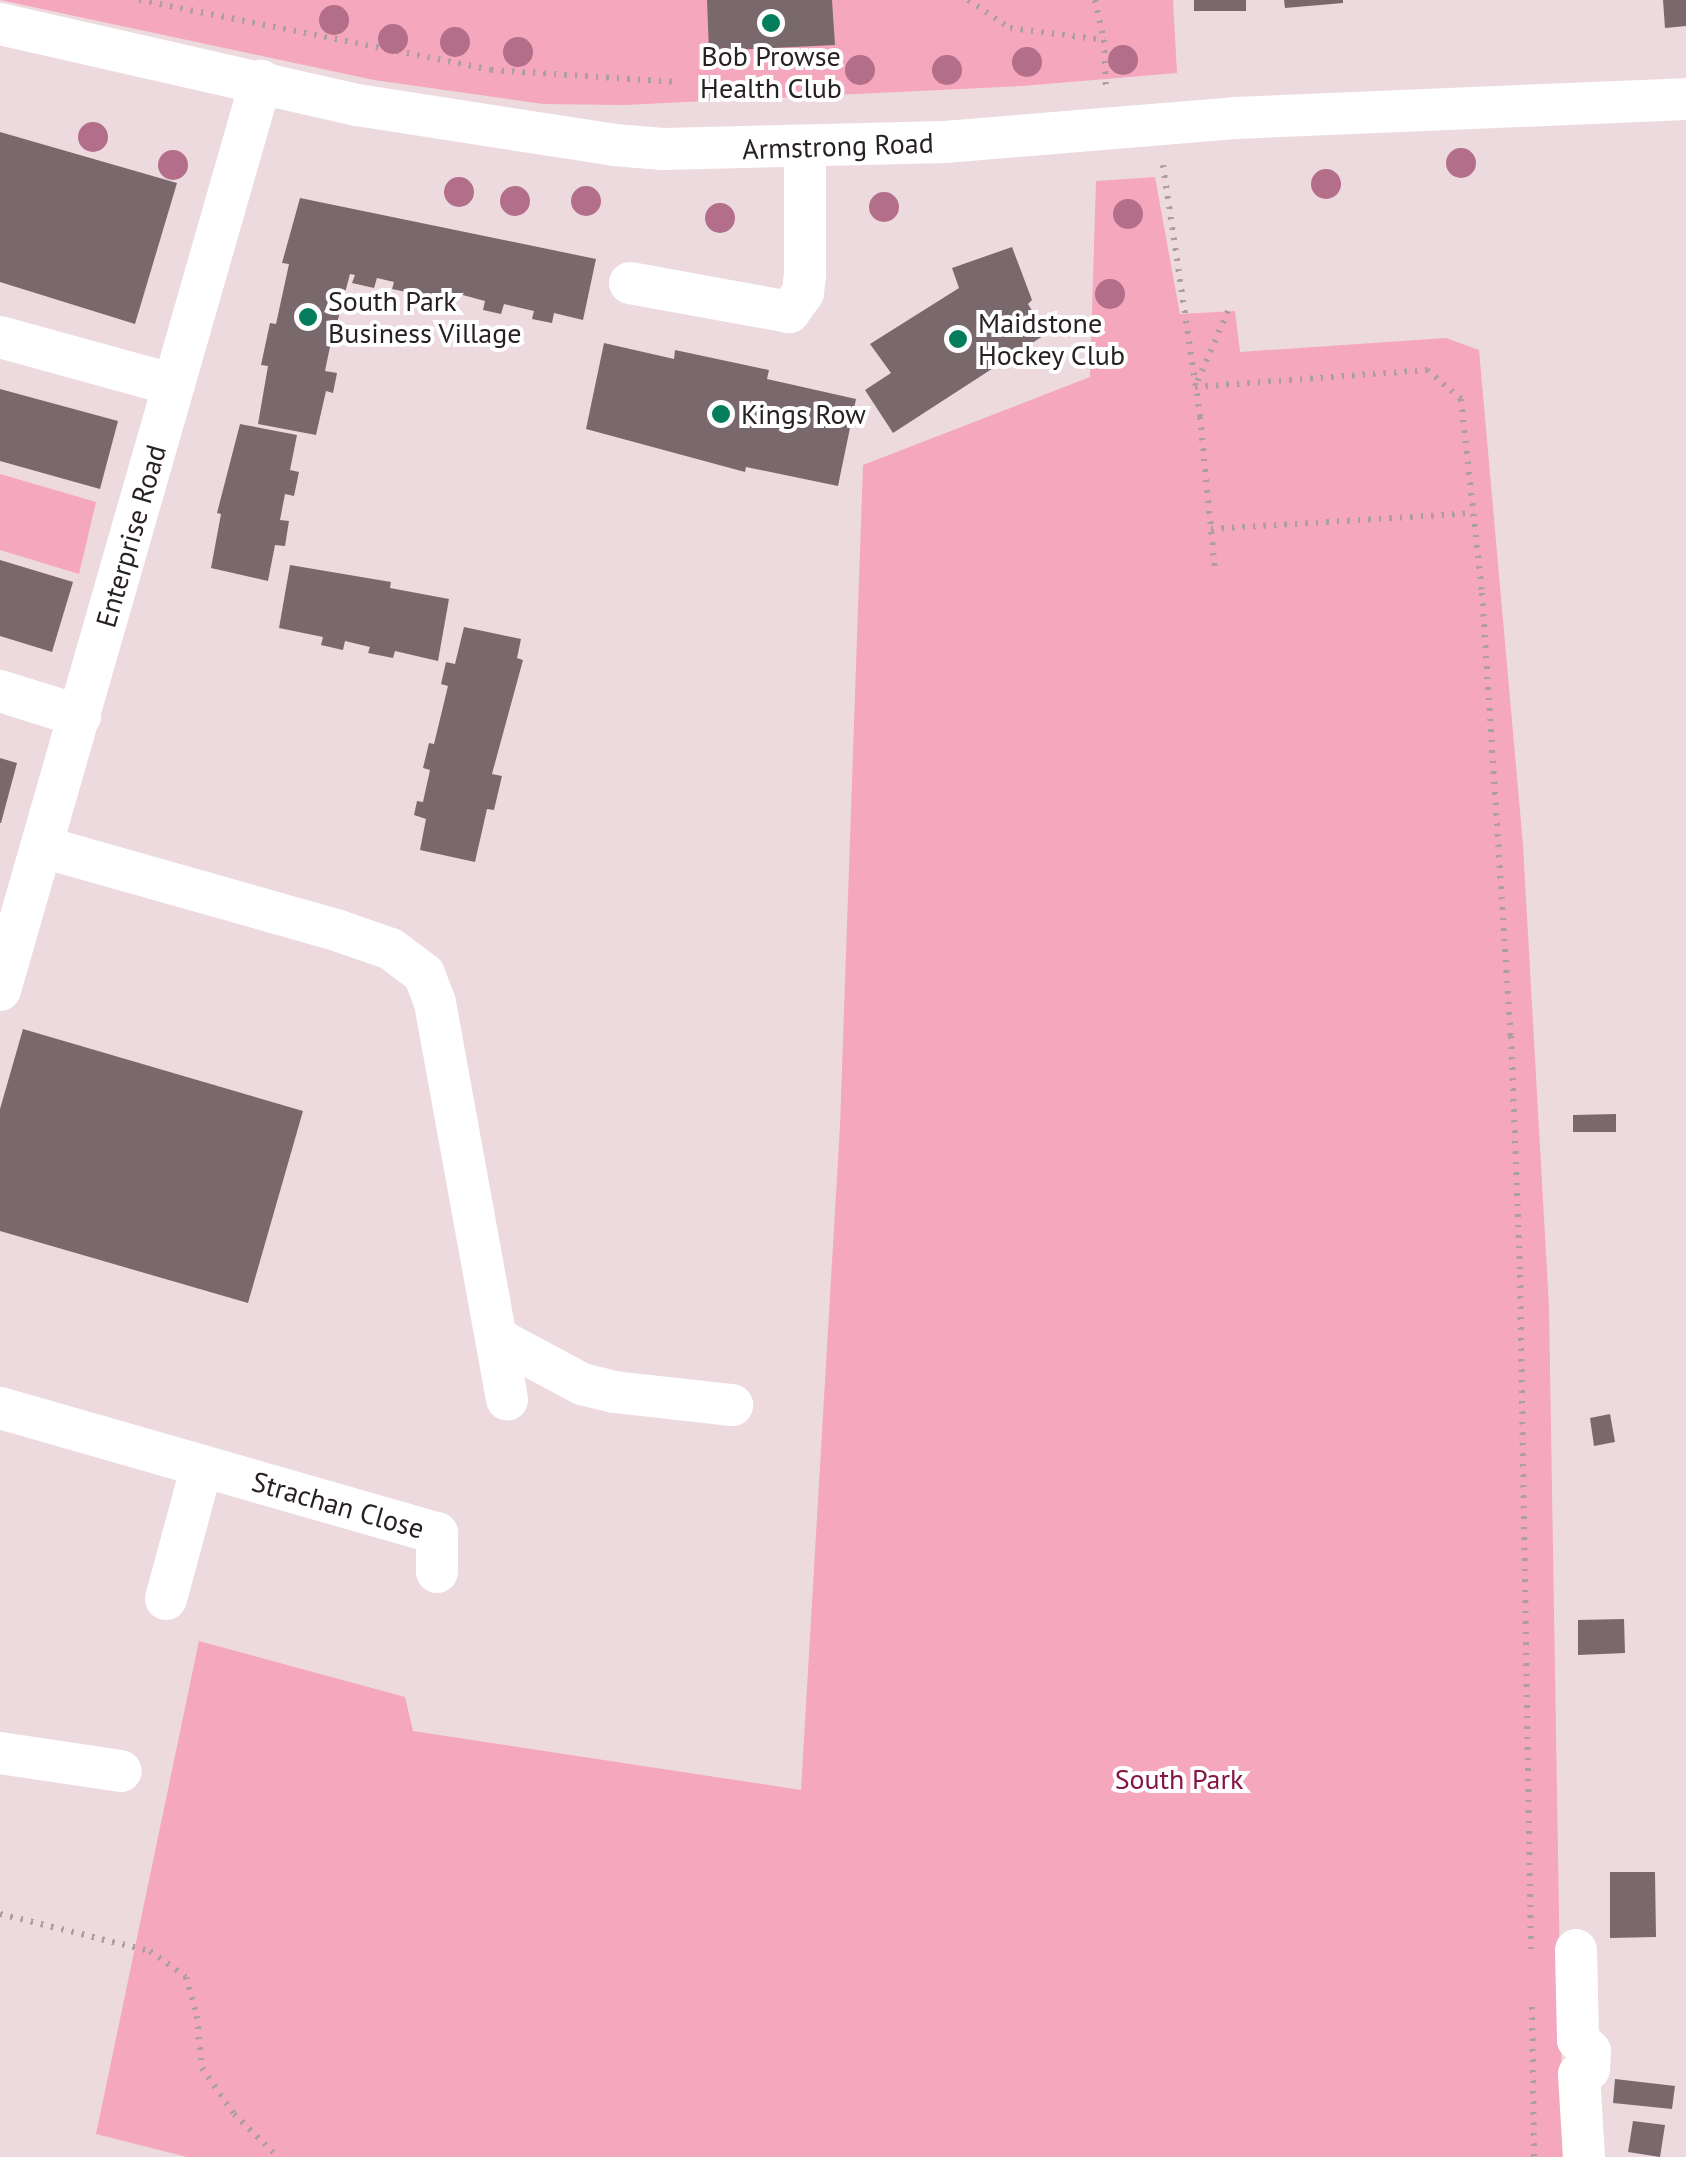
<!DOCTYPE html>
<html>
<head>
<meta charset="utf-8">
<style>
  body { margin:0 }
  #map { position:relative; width:1686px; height:2157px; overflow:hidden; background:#eddadf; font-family:"PT Sans",sans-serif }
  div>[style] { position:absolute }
  .green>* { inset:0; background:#f5a7bd }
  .building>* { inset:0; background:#79696d }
  .path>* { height:6px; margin-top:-3px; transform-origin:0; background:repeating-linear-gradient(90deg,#ad9ea2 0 2.5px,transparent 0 10.5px) }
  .minor>* { height:42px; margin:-21px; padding:0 21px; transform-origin:21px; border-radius:21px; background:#fff }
  .trees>* { width:30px; height:30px; margin:-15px; border-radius:50%; background:#b36e8a }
  .dots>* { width:28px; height:28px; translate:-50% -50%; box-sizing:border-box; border:5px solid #fff; border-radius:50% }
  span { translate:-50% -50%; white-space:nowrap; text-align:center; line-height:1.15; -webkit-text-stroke:8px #fff; paint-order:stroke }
  .poi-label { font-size:28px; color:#282123 }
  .left { translate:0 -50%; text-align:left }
  .street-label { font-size:28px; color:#282123 }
  .park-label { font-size:28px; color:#841545 }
</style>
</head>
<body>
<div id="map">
  <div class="green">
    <i style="clip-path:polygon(0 0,1173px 0,1177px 73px,1022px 86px,624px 105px,543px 104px,374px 80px)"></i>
    <i style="clip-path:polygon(1155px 177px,1180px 314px,1235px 311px,1240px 352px,1446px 338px,1479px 350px,1523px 845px,1549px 1307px,1563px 2157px,187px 2157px,96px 2134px,199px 1641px,405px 1697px,413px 1731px,801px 1790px,840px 1126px,863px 465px,1090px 377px,1096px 181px)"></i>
    <i style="clip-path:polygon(0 474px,96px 502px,79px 574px,0 550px)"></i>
  </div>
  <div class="building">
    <i style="clip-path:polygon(707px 0,832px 0,835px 45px,709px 51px)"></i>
    <i style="clip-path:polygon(1194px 0,1246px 0,1246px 11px,1194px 11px)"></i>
    <i style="clip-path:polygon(1284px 0,1343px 0,1343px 3px,1285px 8px)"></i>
    <i style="clip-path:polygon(1663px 0,1686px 0,1686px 26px,1665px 28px)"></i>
    <i style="clip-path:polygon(0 132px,177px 183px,135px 324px,0 282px)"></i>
    <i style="clip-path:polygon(300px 198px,596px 259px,583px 320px,554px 313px,552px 323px,532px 319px,534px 311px,504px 304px,501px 314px,483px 310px,485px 301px,459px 294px,457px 303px,392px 289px,394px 282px,377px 278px,374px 288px,352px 283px,355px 275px,350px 274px,337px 323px,345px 325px,341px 345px,331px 342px,325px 371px,337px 373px,333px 393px,326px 391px,316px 435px,258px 424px,268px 366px,261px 365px,270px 323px,276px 324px,289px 264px,282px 263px)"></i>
    <i style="clip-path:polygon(1012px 247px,1032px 300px,1028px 304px,1046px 334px,893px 433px,865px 390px,891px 373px,870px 344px,959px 288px,952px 268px)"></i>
    <i style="clip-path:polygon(604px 343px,674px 359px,675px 350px,769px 370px,767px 379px,856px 399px,838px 486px,746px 467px,745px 472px,586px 429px)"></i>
    <i style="clip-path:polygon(0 389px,118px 421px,100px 489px,0 461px)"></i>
    <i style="clip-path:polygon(240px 424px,297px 435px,290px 470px,299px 472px,294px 496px,285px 494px,280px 520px,289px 521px,285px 546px,275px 545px,268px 581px,211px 568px,221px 514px,217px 513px)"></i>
    <i style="clip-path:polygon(0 560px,73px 582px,52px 652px,0 636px)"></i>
    <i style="clip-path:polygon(290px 565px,391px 582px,390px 588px,449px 599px,438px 661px,395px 651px,393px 658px,368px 653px,370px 647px,345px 641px,343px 650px,321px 645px,323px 637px,279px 628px)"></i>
    <i style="clip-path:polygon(464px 627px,521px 639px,517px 658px,523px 660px,492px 774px,502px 776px,494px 810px,487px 809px,475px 862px,420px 850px,426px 819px,414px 815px,417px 801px,423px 802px,430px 770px,423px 768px,429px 743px,434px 744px,448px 686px,441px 684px,446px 662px,455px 664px)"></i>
    <i style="clip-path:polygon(0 758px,17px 763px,1px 823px,0 823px)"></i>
    <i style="clip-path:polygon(23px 1029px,303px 1111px,248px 1303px,0 1231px,0 1109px)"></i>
    <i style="clip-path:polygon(1616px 1114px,1616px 1132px,1573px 1132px,1573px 1115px)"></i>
    <i style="clip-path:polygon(1610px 1414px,1615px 1442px,1594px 1446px,1590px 1418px)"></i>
    <i style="clip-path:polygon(1624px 1619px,1625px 1653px,1578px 1655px,1578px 1620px)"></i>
    <i style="clip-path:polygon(1610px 1872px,1655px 1872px,1656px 1937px,1610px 1938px)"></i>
    <i style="clip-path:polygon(1615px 2079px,1675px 2086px,1672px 2109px,1613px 2103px)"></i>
    <i style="clip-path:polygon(1633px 2121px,1665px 2125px,1660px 2157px,1628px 2152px)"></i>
  </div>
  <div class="path">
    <i style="left:139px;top:0;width:359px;rotate:11.2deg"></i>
    <i style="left:491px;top:70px;width:185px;rotate:3.7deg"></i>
    <i style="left:968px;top:0;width:50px;rotate:33.7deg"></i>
    <i style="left:1010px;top:28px;width:95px;rotate:7.3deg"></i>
    <i style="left:1095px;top:0;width:41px;rotate:77.3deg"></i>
    <i style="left:1104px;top:40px;width:49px;rotate:87.7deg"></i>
    <i style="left:1163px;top:165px;width:255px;rotate:81.6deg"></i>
    <i style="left:1200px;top:417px;width:154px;rotate:84.4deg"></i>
    <i style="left:1228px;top:311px;width:83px;rotate:113.5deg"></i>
    <i style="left:1195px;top:387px;width:233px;rotate:-4.2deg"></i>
    <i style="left:1427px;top:370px;width:45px;rotate:40.5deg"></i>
    <i style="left:1461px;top:399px;width:195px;rotate:83.8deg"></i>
    <i style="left:1482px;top:593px;width:444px;rotate:86.3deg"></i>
    <i style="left:1511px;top:1036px;width:239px;rotate:87.8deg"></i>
    <i style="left:1520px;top:1275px;width:680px;rotate:89.07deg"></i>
    <i style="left:1211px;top:529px;width:263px;rotate:-3.5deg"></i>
    <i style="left:0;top:1914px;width:154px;rotate:13.9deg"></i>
    <i style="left:150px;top:1951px;width:44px;rotate:35.8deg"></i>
    <i style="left:186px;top:1977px;width:41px;rotate:74.2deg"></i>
    <i style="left:197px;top:2016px;width:52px;rotate:84.5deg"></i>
    <i style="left:202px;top:2068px;width:56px;rotate:55.2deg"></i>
    <i style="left:234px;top:2114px;width:62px;rotate:44.3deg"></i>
    <i style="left:1532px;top:2007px;width:150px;rotate:89.2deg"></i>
  </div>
  <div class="minor">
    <i style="left:0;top:24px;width:366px;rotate:12.8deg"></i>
    <i style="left:357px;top:105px;width:260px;rotate:8.8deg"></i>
    <i style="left:614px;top:145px;width:49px;rotate:4.7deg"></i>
    <i style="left:663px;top:149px;width:282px;rotate:-1.4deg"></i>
    <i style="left:945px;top:142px;width:291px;rotate:-4.7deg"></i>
    <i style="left:1235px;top:118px;width:451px;rotate:-2.4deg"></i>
    <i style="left:630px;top:283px;width:162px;rotate:10.3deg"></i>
    <i style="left:789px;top:312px;width:24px;rotate:-54deg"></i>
    <i style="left:803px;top:293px;width:18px;rotate:-84deg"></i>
    <i style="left:805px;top:275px;width:128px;rotate:-90deg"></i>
    <i style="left:0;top:337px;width:180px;rotate:15.4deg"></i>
    <i style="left:0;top:691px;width:84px;rotate:17.4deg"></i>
    <i style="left:43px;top:847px;width:308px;rotate:15.8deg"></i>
    <i style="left:339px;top:931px;width:55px;rotate:19.1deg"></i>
    <i style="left:391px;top:949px;width:41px;rotate:37.1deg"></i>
    <i style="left:424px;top:974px;width:31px;rotate:69deg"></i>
    <i style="left:435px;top:1003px;width:403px;rotate:79.7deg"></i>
    <i style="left:0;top:990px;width:946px;rotate:-73.98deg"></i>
    <i style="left:496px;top:1338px;width:98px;rotate:28.1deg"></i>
    <i style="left:582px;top:1384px;width:33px;rotate:14deg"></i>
    <i style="left:614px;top:1392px;width:119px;rotate:6.3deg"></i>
    <i style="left:0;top:1408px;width:455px;rotate:16deg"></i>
    <i style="left:437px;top:1533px;width:39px;rotate:90deg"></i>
    <i style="left:166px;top:1599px;width:138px;rotate:-74.9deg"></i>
    <i style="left:0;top:1753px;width:122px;rotate:8.5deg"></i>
    <i style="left:1576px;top:1950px;width:90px;rotate:88.7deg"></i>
    <i style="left:1578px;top:2040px;width:16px;rotate:43deg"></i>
    <i style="left:1590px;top:2051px;width:18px;rotate:93deg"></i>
    <i style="left:1589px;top:2069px;width:11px;rotate:153deg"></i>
    <i style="left:1579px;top:2074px;width:83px;rotate:86.6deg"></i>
  </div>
  <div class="trees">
    <i style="left:334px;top:20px"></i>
    <i style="left:393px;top:39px"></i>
    <i style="left:455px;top:42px"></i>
    <i style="left:518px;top:52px"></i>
    <i style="left:1123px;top:60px"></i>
    <i style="left:1027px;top:62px"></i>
    <i style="left:860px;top:70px"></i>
    <i style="left:947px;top:70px"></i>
    <i style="left:93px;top:137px"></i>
    <i style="left:1461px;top:163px"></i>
    <i style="left:173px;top:165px"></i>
    <i style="left:1326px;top:184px"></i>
    <i style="left:459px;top:192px"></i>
    <i style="left:515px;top:201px"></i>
    <i style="left:586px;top:201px"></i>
    <i style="left:884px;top:207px"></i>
    <i style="left:1128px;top:214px"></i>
    <i style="left:720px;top:218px"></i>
    <i style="left:1110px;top:294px"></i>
  </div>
  <div class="dots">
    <i style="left:771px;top:23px;background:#037d5b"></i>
    <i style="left:308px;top:317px;background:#037d5b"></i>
    <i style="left:958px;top:339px;background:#037d5b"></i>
    <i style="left:721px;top:414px;background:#037d5b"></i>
  </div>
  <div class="poi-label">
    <span style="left:771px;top:72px">Bob Prowse<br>Health Club</span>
    <span class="left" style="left:328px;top:317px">South Park<br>Business Village</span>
    <span class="left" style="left:978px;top:339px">Maidstone<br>Hockey Club</span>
    <span class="left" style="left:741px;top:414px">Kings Row</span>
  </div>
  <div class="street-label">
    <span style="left:838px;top:146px;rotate:-2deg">Armstrong Road</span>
    <span style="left:131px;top:536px;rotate:-74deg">Enterprise Road</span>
    <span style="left:338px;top:1505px;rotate:16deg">Strachan Close</span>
  </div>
  <div class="park-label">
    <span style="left:1179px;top:1779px">South Park</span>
  </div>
</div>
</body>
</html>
